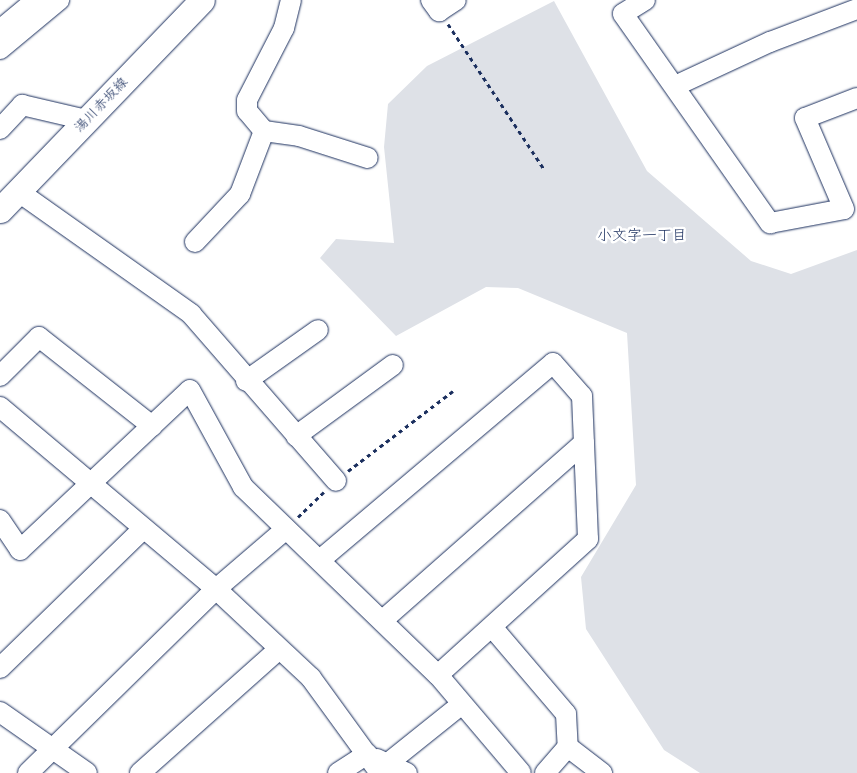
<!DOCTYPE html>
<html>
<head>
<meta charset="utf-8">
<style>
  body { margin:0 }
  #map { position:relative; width:857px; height:773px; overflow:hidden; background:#fff; font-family:Sriracha,"Klee One",sans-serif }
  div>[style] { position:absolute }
  .green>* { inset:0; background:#dee1e7 }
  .path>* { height:3px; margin-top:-1.5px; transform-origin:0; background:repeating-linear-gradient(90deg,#1b2f5e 0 4px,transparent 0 8px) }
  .roads { filter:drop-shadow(0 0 1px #1b2f5e) drop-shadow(0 0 1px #1b2f5e) }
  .minor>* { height:20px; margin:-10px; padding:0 10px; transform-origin:10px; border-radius:10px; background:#fff }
  .major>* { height:25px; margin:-12.5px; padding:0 12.5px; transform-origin:12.5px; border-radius:12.5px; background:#fff }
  span { translate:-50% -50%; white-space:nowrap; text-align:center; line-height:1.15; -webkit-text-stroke:5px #fff; paint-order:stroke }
  .street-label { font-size:14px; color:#1b2f5e }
  .neighbourhood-label { font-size:15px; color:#1b2f5e }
</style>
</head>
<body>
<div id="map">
  <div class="green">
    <i style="clip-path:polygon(554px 1px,647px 171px,751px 261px,791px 274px,857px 250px,857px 773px,700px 773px,664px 750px,586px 629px,581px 577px,636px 485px,627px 333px,518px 288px,486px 287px,396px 336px,320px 258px,336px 239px,394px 243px,384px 147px,388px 104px,427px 66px)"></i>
  </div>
  <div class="path">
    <i style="left:448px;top:24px;width:174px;rotate:56.5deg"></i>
    <i style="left:348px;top:471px;width:132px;rotate:-37.3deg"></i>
    <i style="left:298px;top:517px;width:36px;rotate:-44deg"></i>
  </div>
  <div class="roads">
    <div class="minor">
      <i style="left:431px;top:0;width:14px;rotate:54deg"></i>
      <i style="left:439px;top:11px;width:20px;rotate:-33deg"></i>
      <i style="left:645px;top:0;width:26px;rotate:148deg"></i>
      <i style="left:623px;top:14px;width:256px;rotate:54.9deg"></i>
      <i style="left:770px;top:223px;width:75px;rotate:-10.7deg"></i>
      <i style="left:844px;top:209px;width:99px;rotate:-113.2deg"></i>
      <i style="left:805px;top:118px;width:56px;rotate:-21deg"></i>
      <i style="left:0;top:30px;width:47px;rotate:-39.8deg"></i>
      <i style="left:0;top:49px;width:77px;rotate:-39.7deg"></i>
      <i style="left:675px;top:86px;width:105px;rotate:-24.9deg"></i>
      <i style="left:770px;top:42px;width:93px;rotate:-20.8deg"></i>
      <i style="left:0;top:129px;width:33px;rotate:-47deg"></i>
      <i style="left:22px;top:105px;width:66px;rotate:13.2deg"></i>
      <i style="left:264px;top:131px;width:35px;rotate:8deg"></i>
      <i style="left:299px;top:136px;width:72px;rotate:17.7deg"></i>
      <i style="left:19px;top:192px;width:211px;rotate:35.3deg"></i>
      <i style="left:191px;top:314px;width:221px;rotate:49deg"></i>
      <i style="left:195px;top:242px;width:66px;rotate:-46.8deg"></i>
      <i style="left:240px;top:194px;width:67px;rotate:-69.1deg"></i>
      <i style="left:264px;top:131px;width:26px;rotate:-130deg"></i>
      <i style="left:247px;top:111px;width:11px;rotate:-90deg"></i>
      <i style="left:247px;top:100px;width:81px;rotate:-62.8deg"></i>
      <i style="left:284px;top:28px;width:29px;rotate:-76deg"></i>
      <i style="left:0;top:376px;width:55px;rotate:-45deg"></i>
      <i style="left:39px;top:337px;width:144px;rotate:38.2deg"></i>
      <i style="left:246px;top:381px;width:88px;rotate:-35.3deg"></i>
      <i style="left:0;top:407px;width:282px;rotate:40.1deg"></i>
      <i style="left:216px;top:589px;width:130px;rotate:43.1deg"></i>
      <i style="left:311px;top:678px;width:117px;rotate:54deg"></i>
      <i style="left:296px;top:436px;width:120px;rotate:-36.2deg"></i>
      <i style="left:0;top:520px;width:36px;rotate:56deg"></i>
      <i style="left:20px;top:550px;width:233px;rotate:-43.3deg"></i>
      <i style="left:190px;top:390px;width:111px;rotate:61.3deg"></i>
      <i style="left:243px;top:487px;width:271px;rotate:44deg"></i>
      <i style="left:438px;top:675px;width:128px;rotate:49.7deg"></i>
      <i style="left:320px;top:560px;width:305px;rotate:-40.2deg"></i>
      <i style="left:553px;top:363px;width:44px;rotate:48.7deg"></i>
      <i style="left:582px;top:396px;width:143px;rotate:87.6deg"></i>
      <i style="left:588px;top:539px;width:202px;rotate:137.8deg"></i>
      <i style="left:383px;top:620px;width:268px;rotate:-41.4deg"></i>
      <i style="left:492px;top:627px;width:114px;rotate:49.6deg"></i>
      <i style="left:566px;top:714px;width:33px;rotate:87deg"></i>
      <i style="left:0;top:668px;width:199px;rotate:-44.2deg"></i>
      <i style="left:0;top:712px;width:106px;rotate:35deg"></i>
      <i style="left:377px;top:759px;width:33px;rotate:25deg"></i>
      <i style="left:387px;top:764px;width:96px;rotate:-38.7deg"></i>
      <i style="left:28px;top:773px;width:263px;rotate:-44.4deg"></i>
      <i style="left:216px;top:589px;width:92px;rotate:-40.6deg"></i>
      <i style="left:140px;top:773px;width:186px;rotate:-41.7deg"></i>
      <i style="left:338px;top:773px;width:35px;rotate:-33deg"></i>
      <i style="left:545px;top:773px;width:35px;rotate:-49deg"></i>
      <i style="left:568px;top:747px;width:43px;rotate:37.4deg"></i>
    </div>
    <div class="major">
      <i style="left:0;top:210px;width:291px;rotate:-46.1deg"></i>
    </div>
  </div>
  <div class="street-label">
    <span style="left:101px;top:105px;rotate:-46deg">湯川赤坂線</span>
  </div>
  <div class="neighbourhood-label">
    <span style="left:642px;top:236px">小文字一丁目</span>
  </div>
</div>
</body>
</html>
